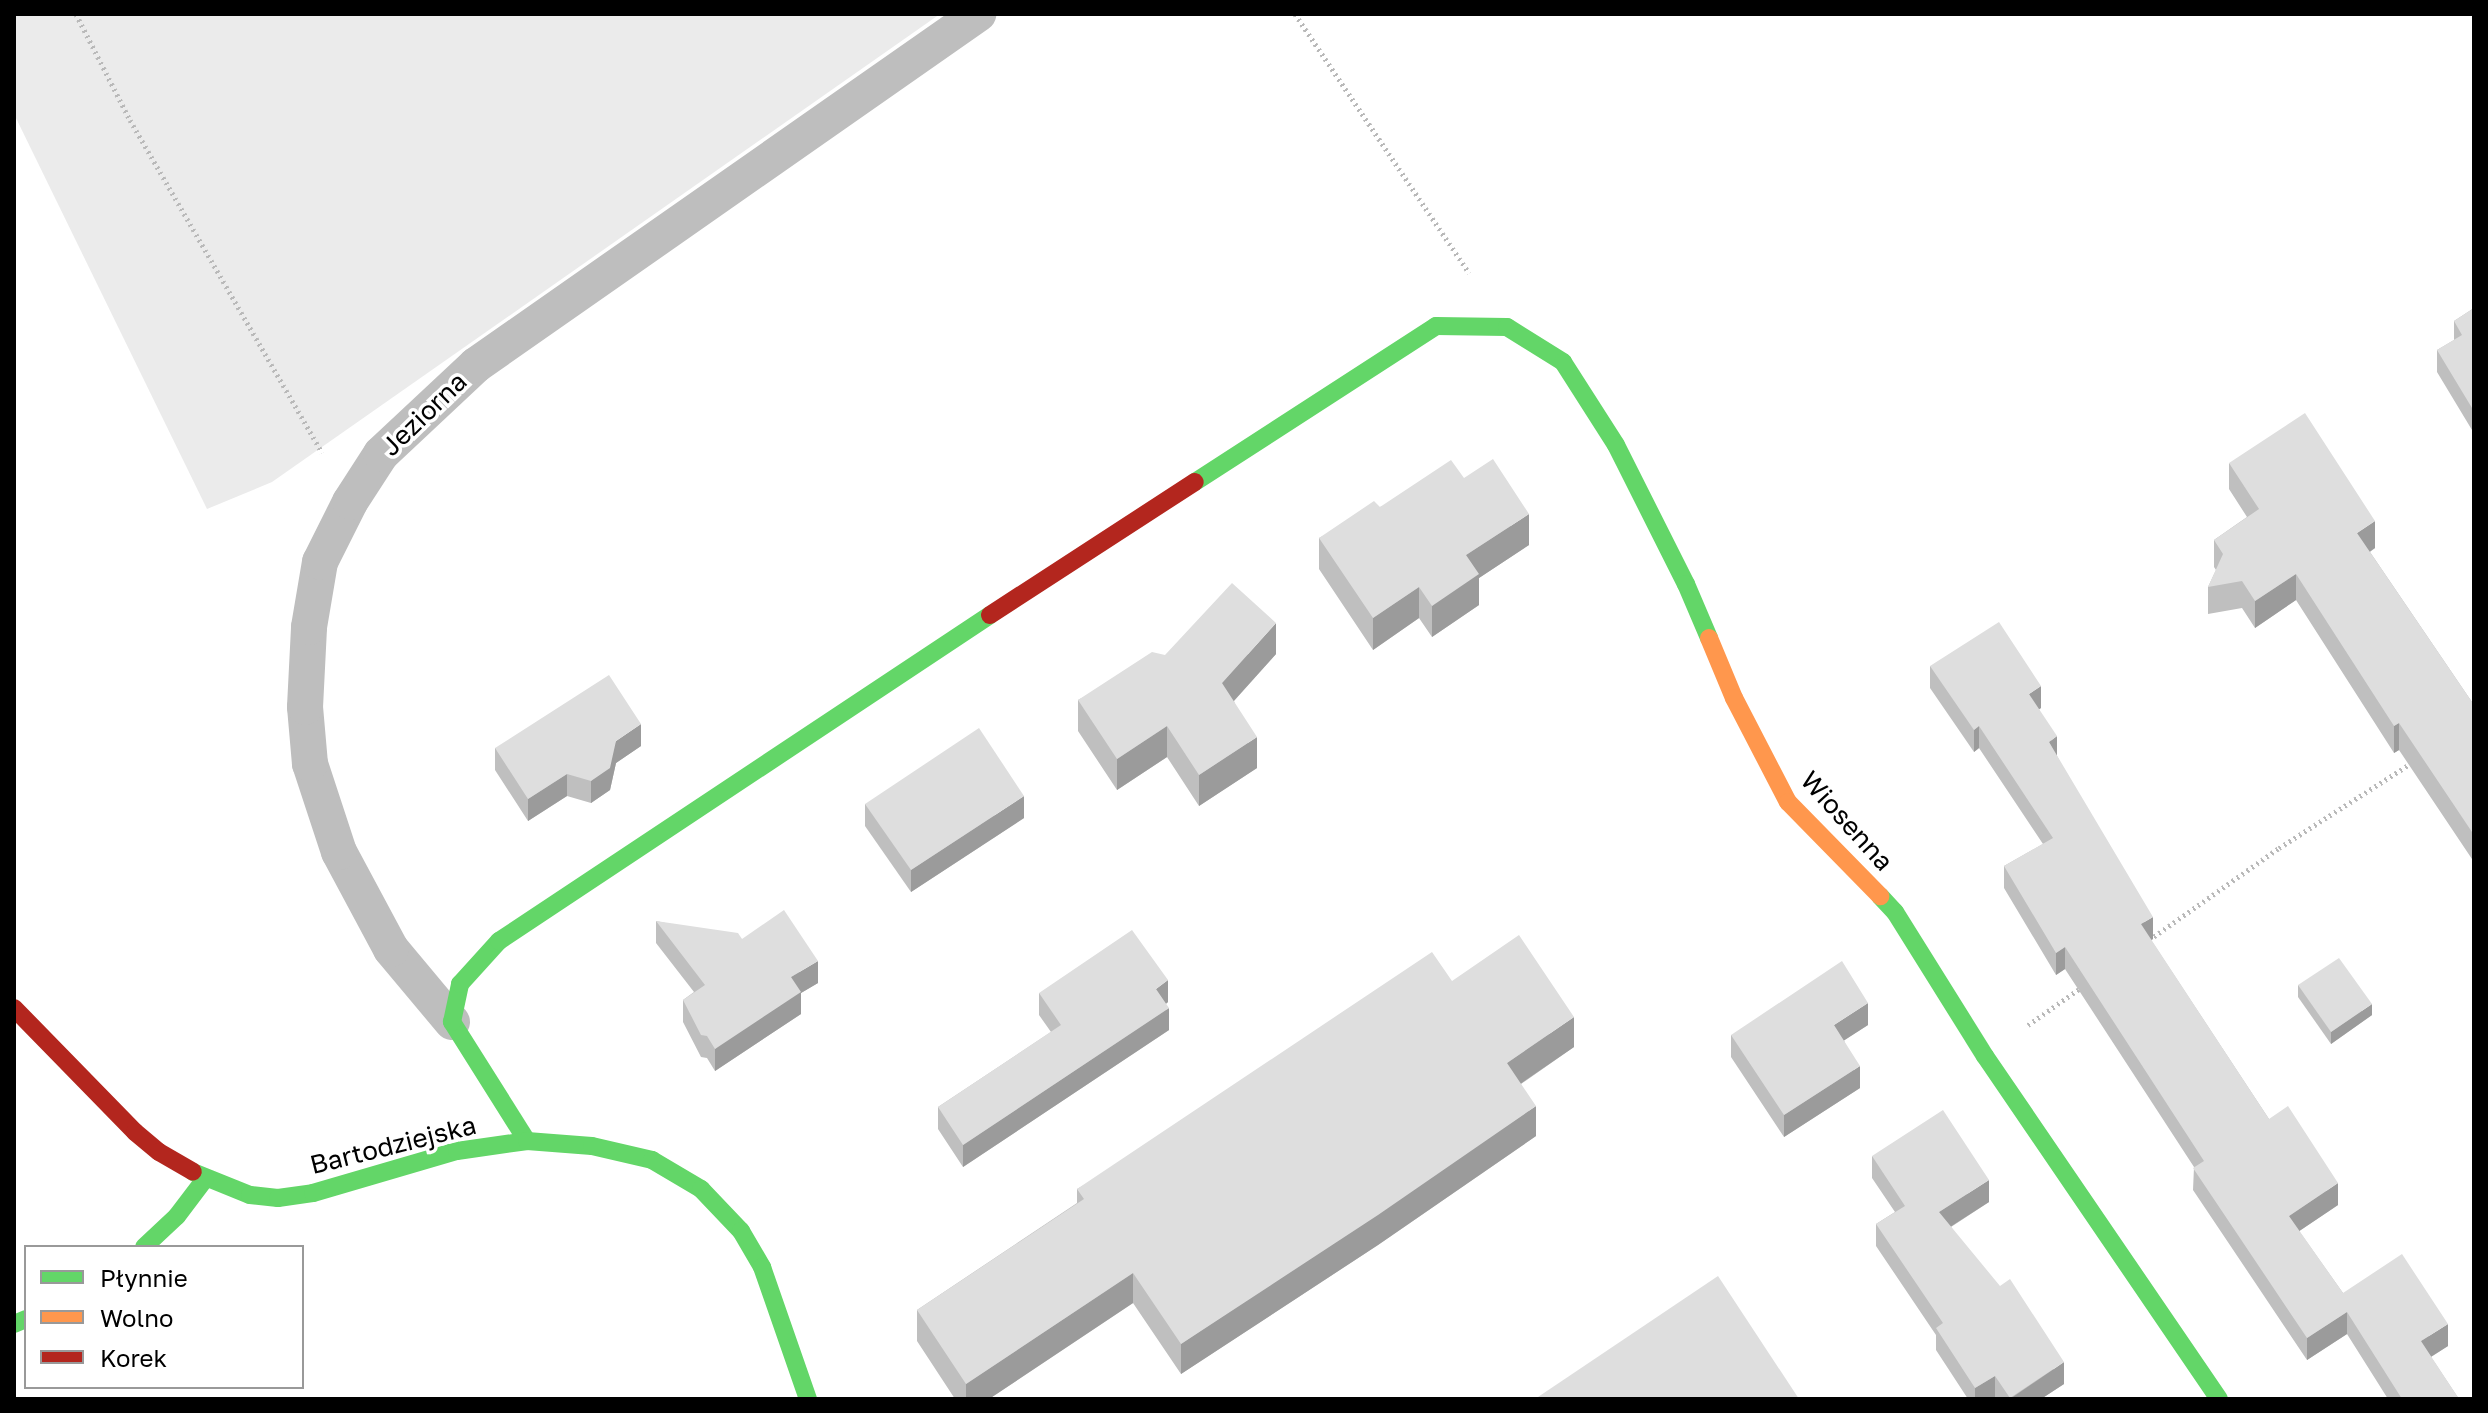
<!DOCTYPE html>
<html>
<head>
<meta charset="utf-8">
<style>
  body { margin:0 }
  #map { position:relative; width:2488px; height:1413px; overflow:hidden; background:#fff; font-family:"Golos Text",sans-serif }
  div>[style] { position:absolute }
  .green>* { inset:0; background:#ebebeb }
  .path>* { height:5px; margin-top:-2.5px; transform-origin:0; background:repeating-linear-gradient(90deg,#b9b9b9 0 2px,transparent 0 6px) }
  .lane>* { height:36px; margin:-18px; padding:0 18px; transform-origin:18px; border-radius:18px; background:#bebebe }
  .fast>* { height:18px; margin:-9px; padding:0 9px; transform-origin:9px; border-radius:9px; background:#63d668 }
  .slow>* { height:18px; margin:-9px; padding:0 9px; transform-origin:9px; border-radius:9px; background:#ff974d }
  .jam>* { height:18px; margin:-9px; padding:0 9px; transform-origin:9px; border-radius:9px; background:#b3261e }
  .wall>* { inset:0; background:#bfbfbf }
  .shaded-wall>* { inset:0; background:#9b9b9b }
  .building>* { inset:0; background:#dedede }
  span { translate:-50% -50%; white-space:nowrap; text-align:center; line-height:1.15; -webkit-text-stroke:7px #fff; paint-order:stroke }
  .street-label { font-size:26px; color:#000 }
  .frame { position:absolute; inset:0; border:16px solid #000; pointer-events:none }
  .legend { position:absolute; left:24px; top:1245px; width:280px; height:144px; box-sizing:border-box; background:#fff; border:2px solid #999; margin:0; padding:10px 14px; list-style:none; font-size:24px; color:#000 }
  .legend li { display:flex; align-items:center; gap:16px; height:40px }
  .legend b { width:40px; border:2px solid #999 }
</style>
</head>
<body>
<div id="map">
  <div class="green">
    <i style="clip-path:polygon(14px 14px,940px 14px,272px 482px,207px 509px,14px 114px)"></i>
  </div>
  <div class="path">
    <i style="left:76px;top:14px;width:119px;rotate:63deg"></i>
    <i style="left:130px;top:120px;width:384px;rotate:60deg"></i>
    <i style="left:1295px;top:14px;width:312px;rotate:56.1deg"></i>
    <i style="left:2149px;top:940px;width:159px;rotate:-35.3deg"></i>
    <i style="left:2279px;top:848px;width:159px;rotate:-32.7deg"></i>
    <i style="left:2028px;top:1025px;width:66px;rotate:-35.1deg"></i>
  </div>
  <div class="lane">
    <i style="left:452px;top:1022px;width:95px;rotate:-129.9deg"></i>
    <i style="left:391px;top:949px;width:110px;rotate:-118.2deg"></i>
    <i style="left:339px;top:852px;width:93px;rotate:-108.2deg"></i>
    <i style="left:310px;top:764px;width:57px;rotate:-95deg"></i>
    <i style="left:305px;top:707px;width:80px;rotate:-87.1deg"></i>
    <i style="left:309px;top:627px;width:66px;rotate:-80.4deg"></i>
    <i style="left:320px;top:562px;width:67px;rotate:-63.4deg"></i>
    <i style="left:350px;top:502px;width:57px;rotate:-57.1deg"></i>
    <i style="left:381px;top:454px;width:130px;rotate:-43.1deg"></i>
    <i style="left:476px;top:365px;width:613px;rotate:-34.96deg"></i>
  </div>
  <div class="fast">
    <i style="left:1195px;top:482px;width:287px;rotate:-32.9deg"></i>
    <i style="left:1436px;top:326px;width:71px;rotate:0.8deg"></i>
    <i style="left:1507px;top:327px;width:66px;rotate:32deg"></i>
    <i style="left:1563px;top:362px;width:98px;rotate:57.4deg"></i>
    <i style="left:1616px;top:445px;width:156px;rotate:63.3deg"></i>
    <i style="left:1686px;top:584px;width:59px;rotate:66.9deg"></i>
    <i style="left:1880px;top:896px;width:22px;rotate:47deg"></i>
    <i style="left:1895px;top:912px;width:170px;rotate:58deg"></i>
    <i style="left:1985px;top:1056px;width:415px;rotate:55.7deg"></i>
    <i style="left:527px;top:1141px;width:141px;rotate:-122.2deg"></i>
    <i style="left:452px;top:1022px;width:39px;rotate:-78deg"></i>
    <i style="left:460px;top:984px;width:58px;rotate:-47.8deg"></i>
    <i style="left:499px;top:941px;width:589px;rotate:-33.58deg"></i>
    <i style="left:193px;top:1172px;width:61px;rotate:22deg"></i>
    <i style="left:250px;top:1195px;width:28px;rotate:6deg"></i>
    <i style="left:278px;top:1198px;width:35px;rotate:-8deg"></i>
    <i style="left:313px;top:1193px;width:150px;rotate:-16.3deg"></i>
    <i style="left:457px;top:1151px;width:71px;rotate:-8.1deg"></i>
    <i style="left:527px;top:1141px;width:65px;rotate:4.4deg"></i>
    <i style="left:592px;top:1146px;width:62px;rotate:13.1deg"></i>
    <i style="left:652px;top:1160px;width:57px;rotate:30.6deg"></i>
    <i style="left:701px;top:1189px;width:58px;rotate:46.4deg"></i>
    <i style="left:741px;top:1231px;width:42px;rotate:59.7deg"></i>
    <i style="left:762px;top:1267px;width:140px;rotate:70.8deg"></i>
    <i style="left:144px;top:1247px;width:45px;rotate:-43.2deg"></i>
    <i style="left:177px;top:1216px;width:46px;rotate:-52.9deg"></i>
    <i style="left:14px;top:1324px;width:13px;rotate:-23deg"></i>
  </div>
  <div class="slow">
    <i style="left:1709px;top:638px;width:65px;rotate:67.4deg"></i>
    <i style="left:1734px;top:698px;width:117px;rotate:62.6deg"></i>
    <i style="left:1788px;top:802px;width:132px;rotate:45.6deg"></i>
  </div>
  <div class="jam">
    <i style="left:990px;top:615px;width:244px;rotate:-33deg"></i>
    <i style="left:14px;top:1008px;width:173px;rotate:45.7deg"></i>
    <i style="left:135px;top:1132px;width:31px;rotate:40deg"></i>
    <i style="left:159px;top:1152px;width:39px;rotate:30deg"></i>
  </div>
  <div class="wall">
    <i style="clip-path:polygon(2474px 308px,2474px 429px,2472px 430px,2437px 372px,2437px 350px,2454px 340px,2454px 321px)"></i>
    <i style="clip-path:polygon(2229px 463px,2375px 548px,2370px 552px,2474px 705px,2474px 862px,2399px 750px,2394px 753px,2296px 600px,2255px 628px,2242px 608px,2208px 614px,2208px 587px,2216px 570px,2214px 567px,2214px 540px,2247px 517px,2229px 489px)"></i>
    <i style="clip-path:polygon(1464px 478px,1529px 545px,1479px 578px,1479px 605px,1432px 637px,1419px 618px,1373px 650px,1319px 569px,1319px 538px,1380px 507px)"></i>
    <i style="clip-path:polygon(1276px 654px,1234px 701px,1257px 768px,1199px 806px,1167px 757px,1117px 790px,1078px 731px,1078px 700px,1165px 655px)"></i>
    <i style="clip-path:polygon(1930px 666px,2041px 708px,2039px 709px,2057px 756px,2153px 939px,2151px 940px,2269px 1119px,2338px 1205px,2299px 1231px,2343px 1293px,2448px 1346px,2431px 1357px,2459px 1399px,2388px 1399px,2347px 1334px,2307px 1360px,2193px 1190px,2194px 1167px,2065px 969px,2056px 975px,2004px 888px,2004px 866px,2043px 844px,1979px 748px,1974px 752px,1930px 688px)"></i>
    <i style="clip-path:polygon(641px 746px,616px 763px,610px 790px,591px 803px,567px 796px,528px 821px,495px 770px,495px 748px)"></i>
    <i style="clip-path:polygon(865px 804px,1024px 818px,911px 892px,865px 826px)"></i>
    <i style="clip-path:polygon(656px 921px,742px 939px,818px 983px,801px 993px,801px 1014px,715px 1071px,707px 1058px,701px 1057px,683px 1022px,683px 1000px,694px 992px,656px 943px)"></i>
    <i style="clip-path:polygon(1452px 981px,1574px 1047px,1521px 1084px,1536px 1136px,1378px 1245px,1181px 1374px,1133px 1303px,989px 1399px,955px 1399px,917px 1341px,917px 1310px,1077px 1203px,1077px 1189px)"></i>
    <i style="clip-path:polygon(2298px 985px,2372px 1015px,2331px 1044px,2298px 997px)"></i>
    <i style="clip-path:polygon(1039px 993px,1168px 1002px,1166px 1004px,1169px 1030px,963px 1167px,938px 1129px,938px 1107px,1051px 1032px,1039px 1015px)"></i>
    <i style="clip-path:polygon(1868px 1025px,1844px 1040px,1860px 1088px,1784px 1137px,1731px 1057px,1731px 1035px)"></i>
    <i style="clip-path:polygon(1872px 1156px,1989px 1202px,1951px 1227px,2064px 1384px,2041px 1399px,1996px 1399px,1995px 1398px,1992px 1399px,1968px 1399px,1936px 1350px,1936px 1335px,1876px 1246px,1876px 1224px,1895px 1212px,1872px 1178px)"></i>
  </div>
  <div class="shaded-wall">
    <i style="clip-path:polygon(2474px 407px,2474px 429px,2472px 430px,2472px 408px)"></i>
    <i style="clip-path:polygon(1529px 514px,1529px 545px,1479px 578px,1479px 605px,1432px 637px,1432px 606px,1466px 555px)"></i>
    <i style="clip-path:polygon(2375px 521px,2375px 548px,2357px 560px,2357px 533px)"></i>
    <i style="clip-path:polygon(2296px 574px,2296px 600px,2255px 628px,2255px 601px)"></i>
    <i style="clip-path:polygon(1419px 587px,1419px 618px,1373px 650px,1373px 618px)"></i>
    <i style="clip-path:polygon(1276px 623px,1276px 654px,1222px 714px,1222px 683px)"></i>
    <i style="clip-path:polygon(2041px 686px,2041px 708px,2029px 716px,2029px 694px)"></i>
    <i style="clip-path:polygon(2399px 723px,2399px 750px,2394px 753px,2394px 726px)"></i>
    <i style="clip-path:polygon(641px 724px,641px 746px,616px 763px,610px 790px,591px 803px,591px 781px,616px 741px)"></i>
    <i style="clip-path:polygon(1167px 726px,1167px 757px,1117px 790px,1117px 759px)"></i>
    <i style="clip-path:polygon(1979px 726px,1979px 748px,1974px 752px,1974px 730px)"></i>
    <i style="clip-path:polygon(2057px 736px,2057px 758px,2049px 742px)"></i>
    <i style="clip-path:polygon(1257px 737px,1257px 768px,1199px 806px,1199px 775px)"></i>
    <i style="clip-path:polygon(567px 774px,567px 796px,528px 821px,528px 799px)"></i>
    <i style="clip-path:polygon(1024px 796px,1024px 818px,911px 892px,911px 870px)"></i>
    <i style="clip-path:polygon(2153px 917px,2153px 939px,2141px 946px,2141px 924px)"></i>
    <i style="clip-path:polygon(2065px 947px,2065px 969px,2056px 975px,2056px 953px)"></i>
    <i style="clip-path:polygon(818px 961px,818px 983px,801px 993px,801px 1014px,715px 1071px,715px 1049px,791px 977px)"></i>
    <i style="clip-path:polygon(1168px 980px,1168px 1002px,1156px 1011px,1156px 989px)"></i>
    <i style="clip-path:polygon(1868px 1003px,1868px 1025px,1834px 1047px,1834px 1025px)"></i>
    <i style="clip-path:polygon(2372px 1004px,2372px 1015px,2331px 1044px,2331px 1032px)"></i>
    <i style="clip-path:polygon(1169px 1008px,1169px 1030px,963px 1167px,963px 1145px)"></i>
    <i style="clip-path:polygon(1574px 1017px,1574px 1047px,1507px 1093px,1507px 1063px)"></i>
    <i style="clip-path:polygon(1860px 1066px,1860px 1088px,1784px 1137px,1784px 1115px)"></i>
    <i style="clip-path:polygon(1536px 1106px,1536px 1136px,1378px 1245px,1181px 1374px,1181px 1344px)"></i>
    <i style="clip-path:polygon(1989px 1180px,1989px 1202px,1939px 1234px,1939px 1212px)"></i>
    <i style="clip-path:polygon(2338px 1183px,2338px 1205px,2289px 1238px,2289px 1216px)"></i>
    <i style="clip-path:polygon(1133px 1273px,1133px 1303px,989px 1399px,966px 1399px,966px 1384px)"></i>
    <i style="clip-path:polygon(2347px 1312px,2347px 1334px,2307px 1360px,2307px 1338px)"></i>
    <i style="clip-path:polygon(2448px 1324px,2448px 1346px,2421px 1363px,2421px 1341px)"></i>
    <i style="clip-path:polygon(2064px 1362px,2064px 1384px,2041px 1399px,2010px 1399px)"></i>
    <i style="clip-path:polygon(1995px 1376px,1995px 1398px,1992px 1399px,1975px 1399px,1975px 1388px)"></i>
  </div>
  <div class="building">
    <i style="clip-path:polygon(2474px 308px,2474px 407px,2472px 408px,2437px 350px,2462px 335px,2454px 321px)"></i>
    <i style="clip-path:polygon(2305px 413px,2375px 521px,2357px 533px,2474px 705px,2474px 835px,2399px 723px,2394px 726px,2296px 574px,2255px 601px,2242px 581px,2208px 587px,2223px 554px,2214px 540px,2259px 509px,2229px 463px)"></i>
    <i style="clip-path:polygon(1493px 459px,1529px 514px,1466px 555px,1479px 574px,1432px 606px,1419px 587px,1373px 618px,1319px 538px,1374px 501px,1380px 507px,1451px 460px,1464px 478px)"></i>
    <i style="clip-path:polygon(1232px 583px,1276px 623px,1222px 683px,1257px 737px,1199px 775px,1167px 726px,1117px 759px,1078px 700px,1152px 652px,1165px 655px)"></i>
    <i style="clip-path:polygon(1999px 622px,2041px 686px,2029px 694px,2057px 736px,2049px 742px,2153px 917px,2141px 924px,2269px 1119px,2288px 1106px,2338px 1183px,2289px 1216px,2343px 1293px,2402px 1254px,2448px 1324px,2421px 1341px,2459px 1399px,2402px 1399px,2347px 1312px,2307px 1338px,2193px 1168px,2204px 1161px,2065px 947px,2056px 953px,2004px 866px,2053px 838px,1979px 726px,1974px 730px,1930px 666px)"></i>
    <i style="clip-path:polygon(609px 675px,641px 724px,616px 741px,610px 768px,591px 781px,567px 774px,528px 799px,495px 748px)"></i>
    <i style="clip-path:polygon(979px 728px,1024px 796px,911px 870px,865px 804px)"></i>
    <i style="clip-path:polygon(784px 910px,818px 961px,791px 977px,801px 992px,715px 1049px,707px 1036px,701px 1035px,683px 1000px,705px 985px,656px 921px,738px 933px,742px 939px)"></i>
    <i style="clip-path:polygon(1132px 930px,1168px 980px,1156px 989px,1169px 1008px,963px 1145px,938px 1107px,1061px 1025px,1039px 993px)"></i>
    <i style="clip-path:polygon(1519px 935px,1574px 1017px,1507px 1063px,1536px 1106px,1378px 1215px,1181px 1344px,1133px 1273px,966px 1384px,917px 1310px,1084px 1199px,1077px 1189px,1432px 952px,1452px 981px)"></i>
    <i style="clip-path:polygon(2339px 958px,2372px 1004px,2331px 1032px,2298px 985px)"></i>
    <i style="clip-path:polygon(1842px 961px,1868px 1003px,1834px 1025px,1860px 1066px,1784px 1115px,1731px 1035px)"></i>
    <i style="clip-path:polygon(1943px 1110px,1989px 1180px,1939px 1212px,2000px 1286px,2010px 1279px,2064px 1362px,2010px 1398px,1995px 1376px,1975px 1388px,1936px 1328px,1943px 1323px,1876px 1224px,1905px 1206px,1872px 1156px)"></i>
    <i style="clip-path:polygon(1718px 1276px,1799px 1399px,1535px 1399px)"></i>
  </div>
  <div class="street-label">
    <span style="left:424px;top:414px;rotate:-44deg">Jeziorna</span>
    <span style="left:1847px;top:821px;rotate:48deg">Wiosenna</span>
    <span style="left:393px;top:1145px;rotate:-14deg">Bartodziejska</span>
  </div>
  <div class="frame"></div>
  <ul class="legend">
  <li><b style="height:10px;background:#63d668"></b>Płynnie</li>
  <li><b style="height:10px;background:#ff974d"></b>Wolno</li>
  <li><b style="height:10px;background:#b3261e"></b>Korek</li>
  </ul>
</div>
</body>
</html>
